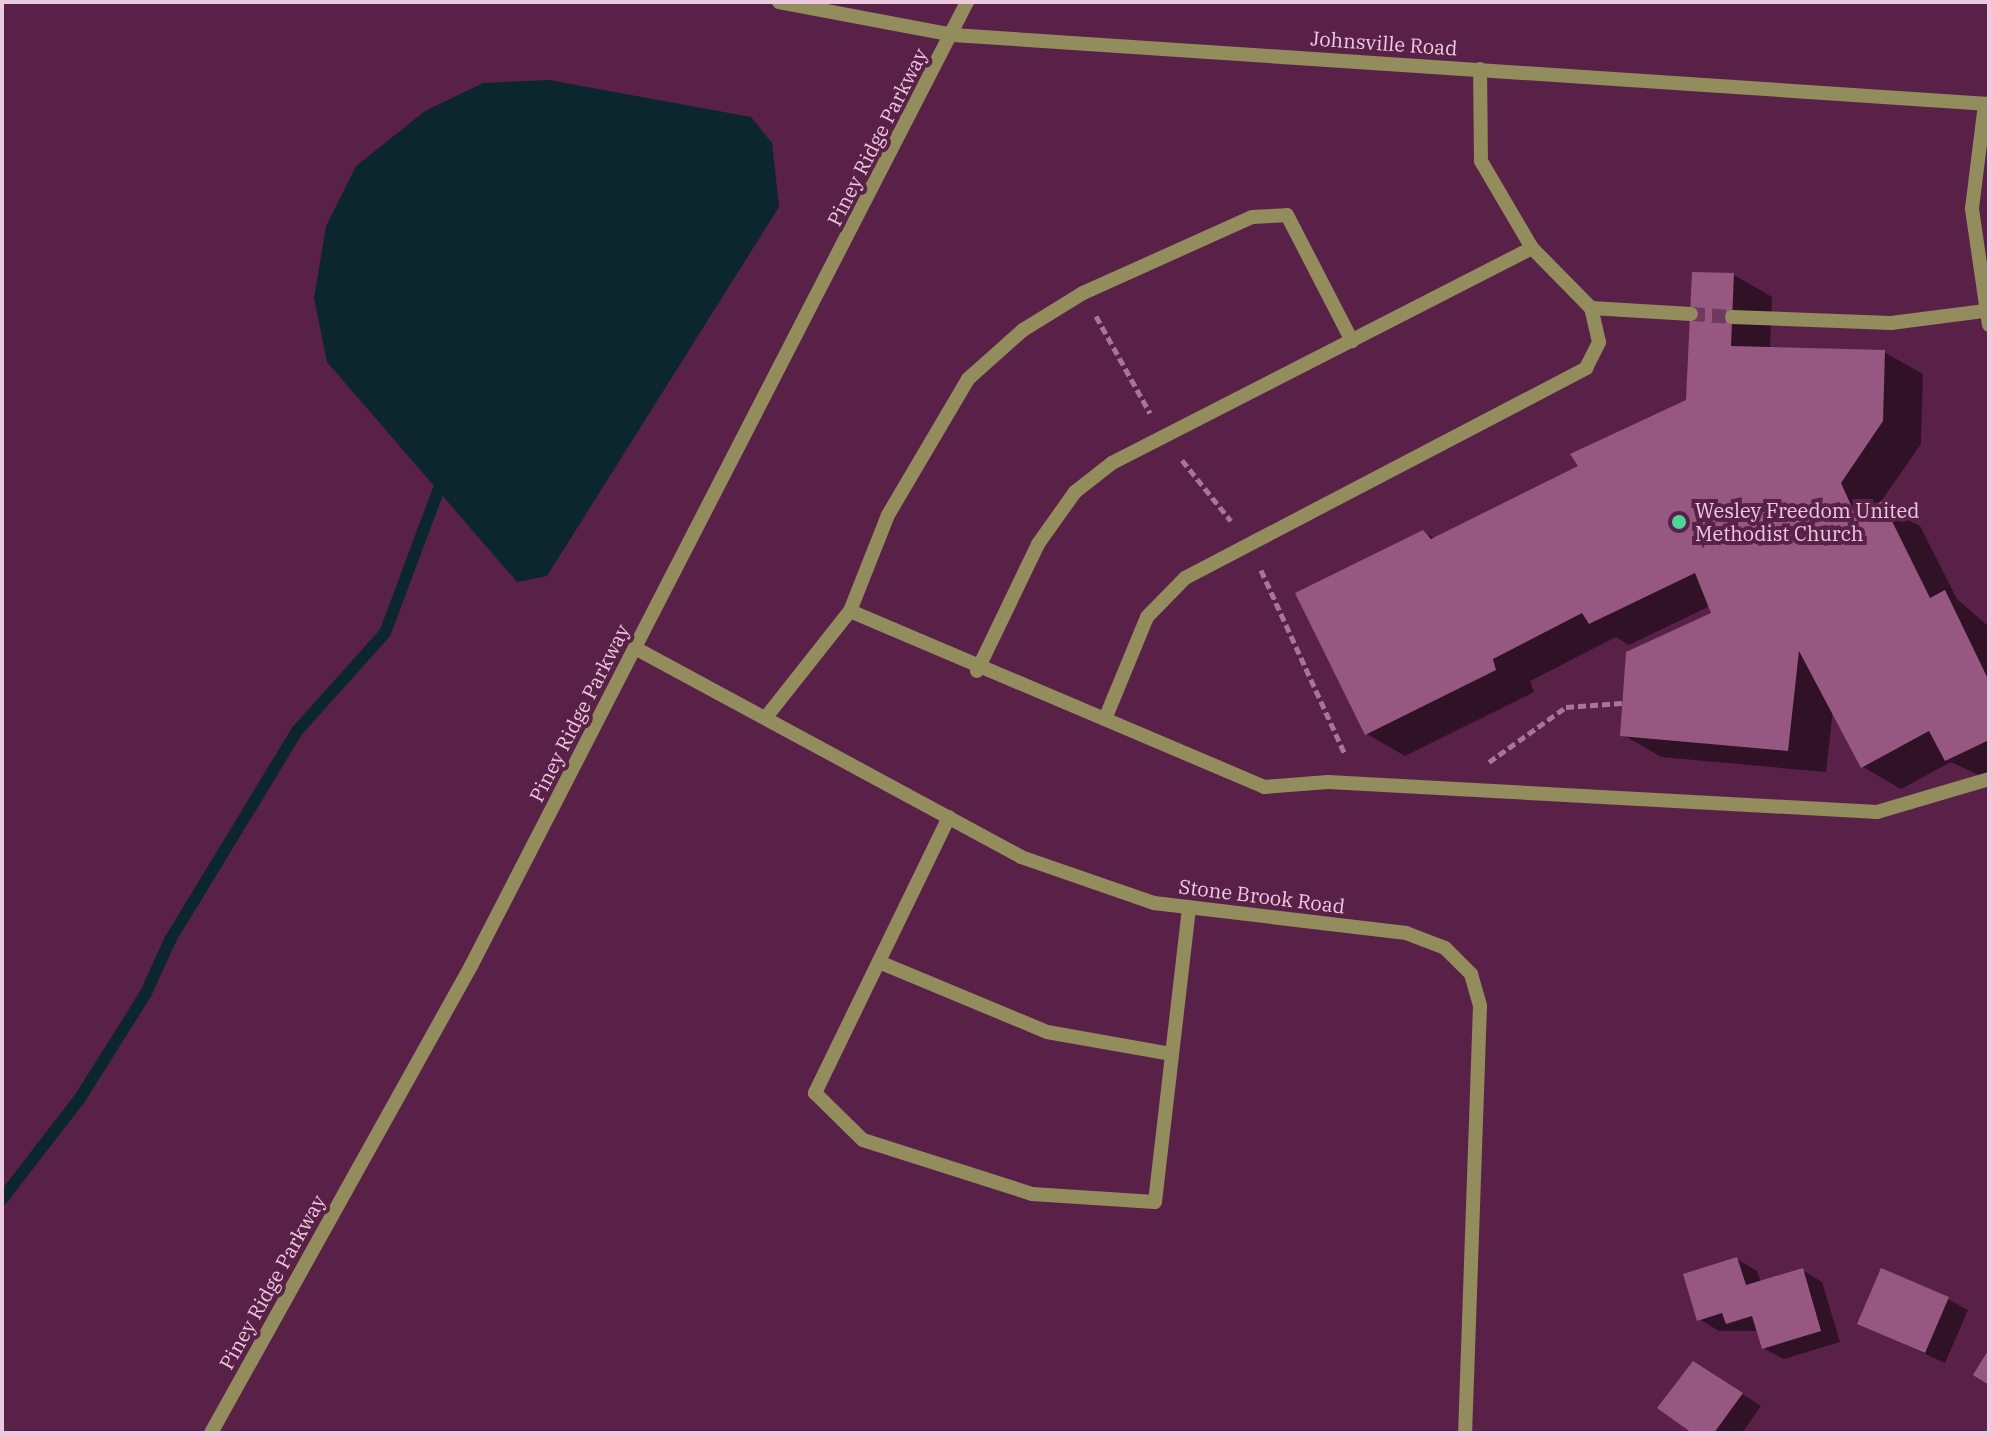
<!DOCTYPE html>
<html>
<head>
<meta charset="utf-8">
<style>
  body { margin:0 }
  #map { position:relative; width:1991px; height:1435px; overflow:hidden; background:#5a2148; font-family:"IBM Plex Serif",serif }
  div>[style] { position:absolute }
  .water>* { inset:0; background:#0c262e }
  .shadow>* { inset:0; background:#0007 }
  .stream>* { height:12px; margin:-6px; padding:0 6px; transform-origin:6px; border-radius:6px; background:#0c262e }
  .building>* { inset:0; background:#965881 }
  .minor-tunnel>* { height:14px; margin-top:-7px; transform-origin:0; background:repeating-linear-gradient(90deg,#703a5f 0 14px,transparent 0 21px) }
  .path>* { height:5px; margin-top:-2.5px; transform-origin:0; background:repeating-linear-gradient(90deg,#a57795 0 8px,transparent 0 12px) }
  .minor>* { height:14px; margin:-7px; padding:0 7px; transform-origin:7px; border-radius:7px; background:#938c5d }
  .dots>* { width:22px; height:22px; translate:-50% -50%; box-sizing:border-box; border:4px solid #5a2148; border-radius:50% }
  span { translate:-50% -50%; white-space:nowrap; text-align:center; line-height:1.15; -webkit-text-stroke:8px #5a2148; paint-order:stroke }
  .street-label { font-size:20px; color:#edc9df }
  .poi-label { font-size:20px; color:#edc9df }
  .left { translate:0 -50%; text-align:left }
  .frame { position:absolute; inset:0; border:4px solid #edc9df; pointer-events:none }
</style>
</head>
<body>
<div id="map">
  <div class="water">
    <i style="clip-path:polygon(549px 80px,751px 117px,772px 143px,779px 207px,547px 576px,517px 582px,327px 362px,314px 298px,326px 226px,356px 166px,425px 111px,483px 83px)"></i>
  </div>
  <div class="shadow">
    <i style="clip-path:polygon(1694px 274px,1734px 275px,1772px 297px,1770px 349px,1884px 352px,1923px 374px,1921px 444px,1880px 503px,1920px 526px,1957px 599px,1989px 627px,1989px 780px,1951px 762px,1901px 789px,1863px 767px,1833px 710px,1826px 772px,1661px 757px,1622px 734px,1713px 614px,1710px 606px,1629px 645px,1616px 637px,1530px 681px,1534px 692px,1405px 756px,1367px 734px,1423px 532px,1436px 539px,1581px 467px,1688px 402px)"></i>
    <i style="clip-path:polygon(1737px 1259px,1757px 1271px,1761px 1283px,1802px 1270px,1822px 1282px,1840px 1342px,1784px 1359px,1763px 1348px,1758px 1331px,1719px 1331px,1699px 1319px)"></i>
    <i style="clip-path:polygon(1948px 1299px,1968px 1310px,1945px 1363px,1859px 1324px)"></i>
    <i style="clip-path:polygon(1713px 1375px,1761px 1406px,1742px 1433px,1695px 1433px)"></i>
  </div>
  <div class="stream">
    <i style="left:2px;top:1199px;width:128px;rotate:-52.3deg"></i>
    <i style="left:80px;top:1098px;width:124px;rotate:-57.8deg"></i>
    <i style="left:146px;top:993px;width:58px;rotate:-65.6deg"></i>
    <i style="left:170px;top:940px;width:245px;rotate:-58.7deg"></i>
    <i style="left:297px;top:731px;width:132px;rotate:-48.1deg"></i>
    <i style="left:385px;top:633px;width:152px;rotate:-69.5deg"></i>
  </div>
  <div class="building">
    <i style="clip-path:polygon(1692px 272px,1734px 273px,1731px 346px,1885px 350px,1883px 421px,1841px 483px,1855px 514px,1882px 501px,1930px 598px,1945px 590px,1989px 681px,1989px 740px,1945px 761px,1929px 731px,1861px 768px,1799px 651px,1788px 751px,1620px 736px,1626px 652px,1711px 613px,1695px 573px,1589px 624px,1582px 613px,1493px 659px,1496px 670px,1365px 735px,1295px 593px,1423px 530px,1431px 539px,1578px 466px,1570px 454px,1686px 400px)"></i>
    <i style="clip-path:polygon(1737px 1257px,1746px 1285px,1803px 1268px,1821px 1331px,1762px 1349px,1752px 1316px,1726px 1324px,1722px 1313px,1697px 1321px,1683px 1274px)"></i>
    <i style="clip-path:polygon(1881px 1268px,1949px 1297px,1925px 1353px,1857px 1324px)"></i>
    <i style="clip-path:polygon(1989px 1349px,1989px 1385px,1973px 1375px)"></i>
    <i style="clip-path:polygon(1693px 1361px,1743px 1393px,1714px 1433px,1692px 1433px,1657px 1408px)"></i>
  </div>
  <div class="minor-tunnel">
    <i style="left:1691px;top:314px;width:41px;rotate:4.2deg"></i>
  </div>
  <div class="path">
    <i style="left:1096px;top:316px;width:111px;rotate:60.9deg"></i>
    <i style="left:1182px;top:460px;width:78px;rotate:51.2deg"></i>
    <i style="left:1261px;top:570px;width:202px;rotate:65.5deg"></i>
    <i style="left:1489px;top:762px;width:95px;rotate:-35.5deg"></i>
    <i style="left:1566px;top:707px;width:56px;rotate:-4.1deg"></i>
  </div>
  <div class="minor">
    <i style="left:779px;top:2px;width:177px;rotate:10.7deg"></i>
    <i style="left:953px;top:35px;width:1038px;rotate:3.81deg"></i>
    <i style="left:1985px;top:104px;width:106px;rotate:97.1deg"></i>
    <i style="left:1972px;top:209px;width:117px;rotate:81.7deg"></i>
    <i style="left:1591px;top:308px;width:100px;rotate:3.4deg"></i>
    <i style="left:1732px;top:317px;width:159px;rotate:2.2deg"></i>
    <i style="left:1891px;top:323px;width:95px;rotate:-7.3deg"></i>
    <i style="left:850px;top:611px;width:103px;rotate:-68.4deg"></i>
    <i style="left:888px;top:515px;width:158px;rotate:-59.5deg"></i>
    <i style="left:968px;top:379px;width:74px;rotate:-41.7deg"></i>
    <i style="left:1023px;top:330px;width:70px;rotate:-31.7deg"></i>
    <i style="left:1083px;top:293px;width:185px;rotate:-24.2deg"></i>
    <i style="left:1252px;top:217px;width:35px;rotate:-3deg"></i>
    <i style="left:1287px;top:215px;width:142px;rotate:62.7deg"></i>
    <i style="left:635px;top:648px;width:439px;rotate:28.4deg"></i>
    <i style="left:1021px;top:857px;width:141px;rotate:19.1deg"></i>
    <i style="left:1154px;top:903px;width:254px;rotate:6.8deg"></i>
    <i style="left:1406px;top:933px;width:42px;rotate:21deg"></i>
    <i style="left:1445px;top:948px;width:37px;rotate:45deg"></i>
    <i style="left:1471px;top:974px;width:33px;rotate:74deg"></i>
    <i style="left:1480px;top:1006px;width:427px;rotate:92deg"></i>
    <i style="left:977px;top:671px;width:141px;rotate:-64.3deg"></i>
    <i style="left:1038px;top:544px;width:64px;rotate:-54.6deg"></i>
    <i style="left:1075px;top:492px;width:47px;rotate:-38.1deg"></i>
    <i style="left:1112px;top:463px;width:472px;rotate:-27.1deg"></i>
    <i style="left:767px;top:716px;width:134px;rotate:-51.7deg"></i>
    <i style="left:850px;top:611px;width:450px;rotate:23deg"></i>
    <i style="left:1264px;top:787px;width:64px;rotate:-4.5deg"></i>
    <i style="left:1328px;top:782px;width:550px;rotate:3.13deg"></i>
    <i style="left:1877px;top:812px;width:117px;rotate:-16.4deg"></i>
    <i style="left:1105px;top:719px;width:110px;rotate:-67.6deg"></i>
    <i style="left:1147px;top:617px;width:54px;rotate:-45.7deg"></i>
    <i style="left:1185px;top:578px;width:453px;rotate:-27.6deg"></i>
    <i style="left:1586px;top:368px;width:29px;rotate:-63deg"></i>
    <i style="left:1599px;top:342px;width:35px;rotate:-103deg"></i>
    <i style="left:1591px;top:308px;width:84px;rotate:-134.5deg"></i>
    <i style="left:1532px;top:248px;width:101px;rotate:-120.4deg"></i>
    <i style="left:1481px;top:161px;width:92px;rotate:-90.6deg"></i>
    <i style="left:949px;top:817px;width:307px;rotate:115.9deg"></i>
    <i style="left:815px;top:1093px;width:67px;rotate:44.4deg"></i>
    <i style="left:863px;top:1140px;width:177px;rotate:17.7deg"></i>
    <i style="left:1032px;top:1194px;width:123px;rotate:3.7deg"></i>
    <i style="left:1155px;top:1202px;width:297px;rotate:-83.4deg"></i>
    <i style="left:879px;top:962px;width:182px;rotate:22.6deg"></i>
    <i style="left:1047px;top:1032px;width:127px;rotate:10deg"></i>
    <i style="left:211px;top:1433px;width:534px;rotate:-60.89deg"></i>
    <i style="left:471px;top:966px;width:1084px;rotate:-62.77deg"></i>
  </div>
  <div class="dots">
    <i style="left:1679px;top:522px;background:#4ed399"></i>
  </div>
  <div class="street-label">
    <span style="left:1384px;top:43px;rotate:4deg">Johnsville Road</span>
    <span style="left:877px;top:137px;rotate:-63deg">Piney Ridge Parkway</span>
    <span style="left:579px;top:713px;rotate:-63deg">Piney Ridge Parkway</span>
    <span style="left:1262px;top:896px;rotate:7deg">Stone Brook Road</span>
    <span style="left:272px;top:1282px;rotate:-61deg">Piney Ridge Parkway</span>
  </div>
  <div class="poi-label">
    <span class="left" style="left:1695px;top:522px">Wesley Freedom United<br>Methodist Church</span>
  </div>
  <div class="frame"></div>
</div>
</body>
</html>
